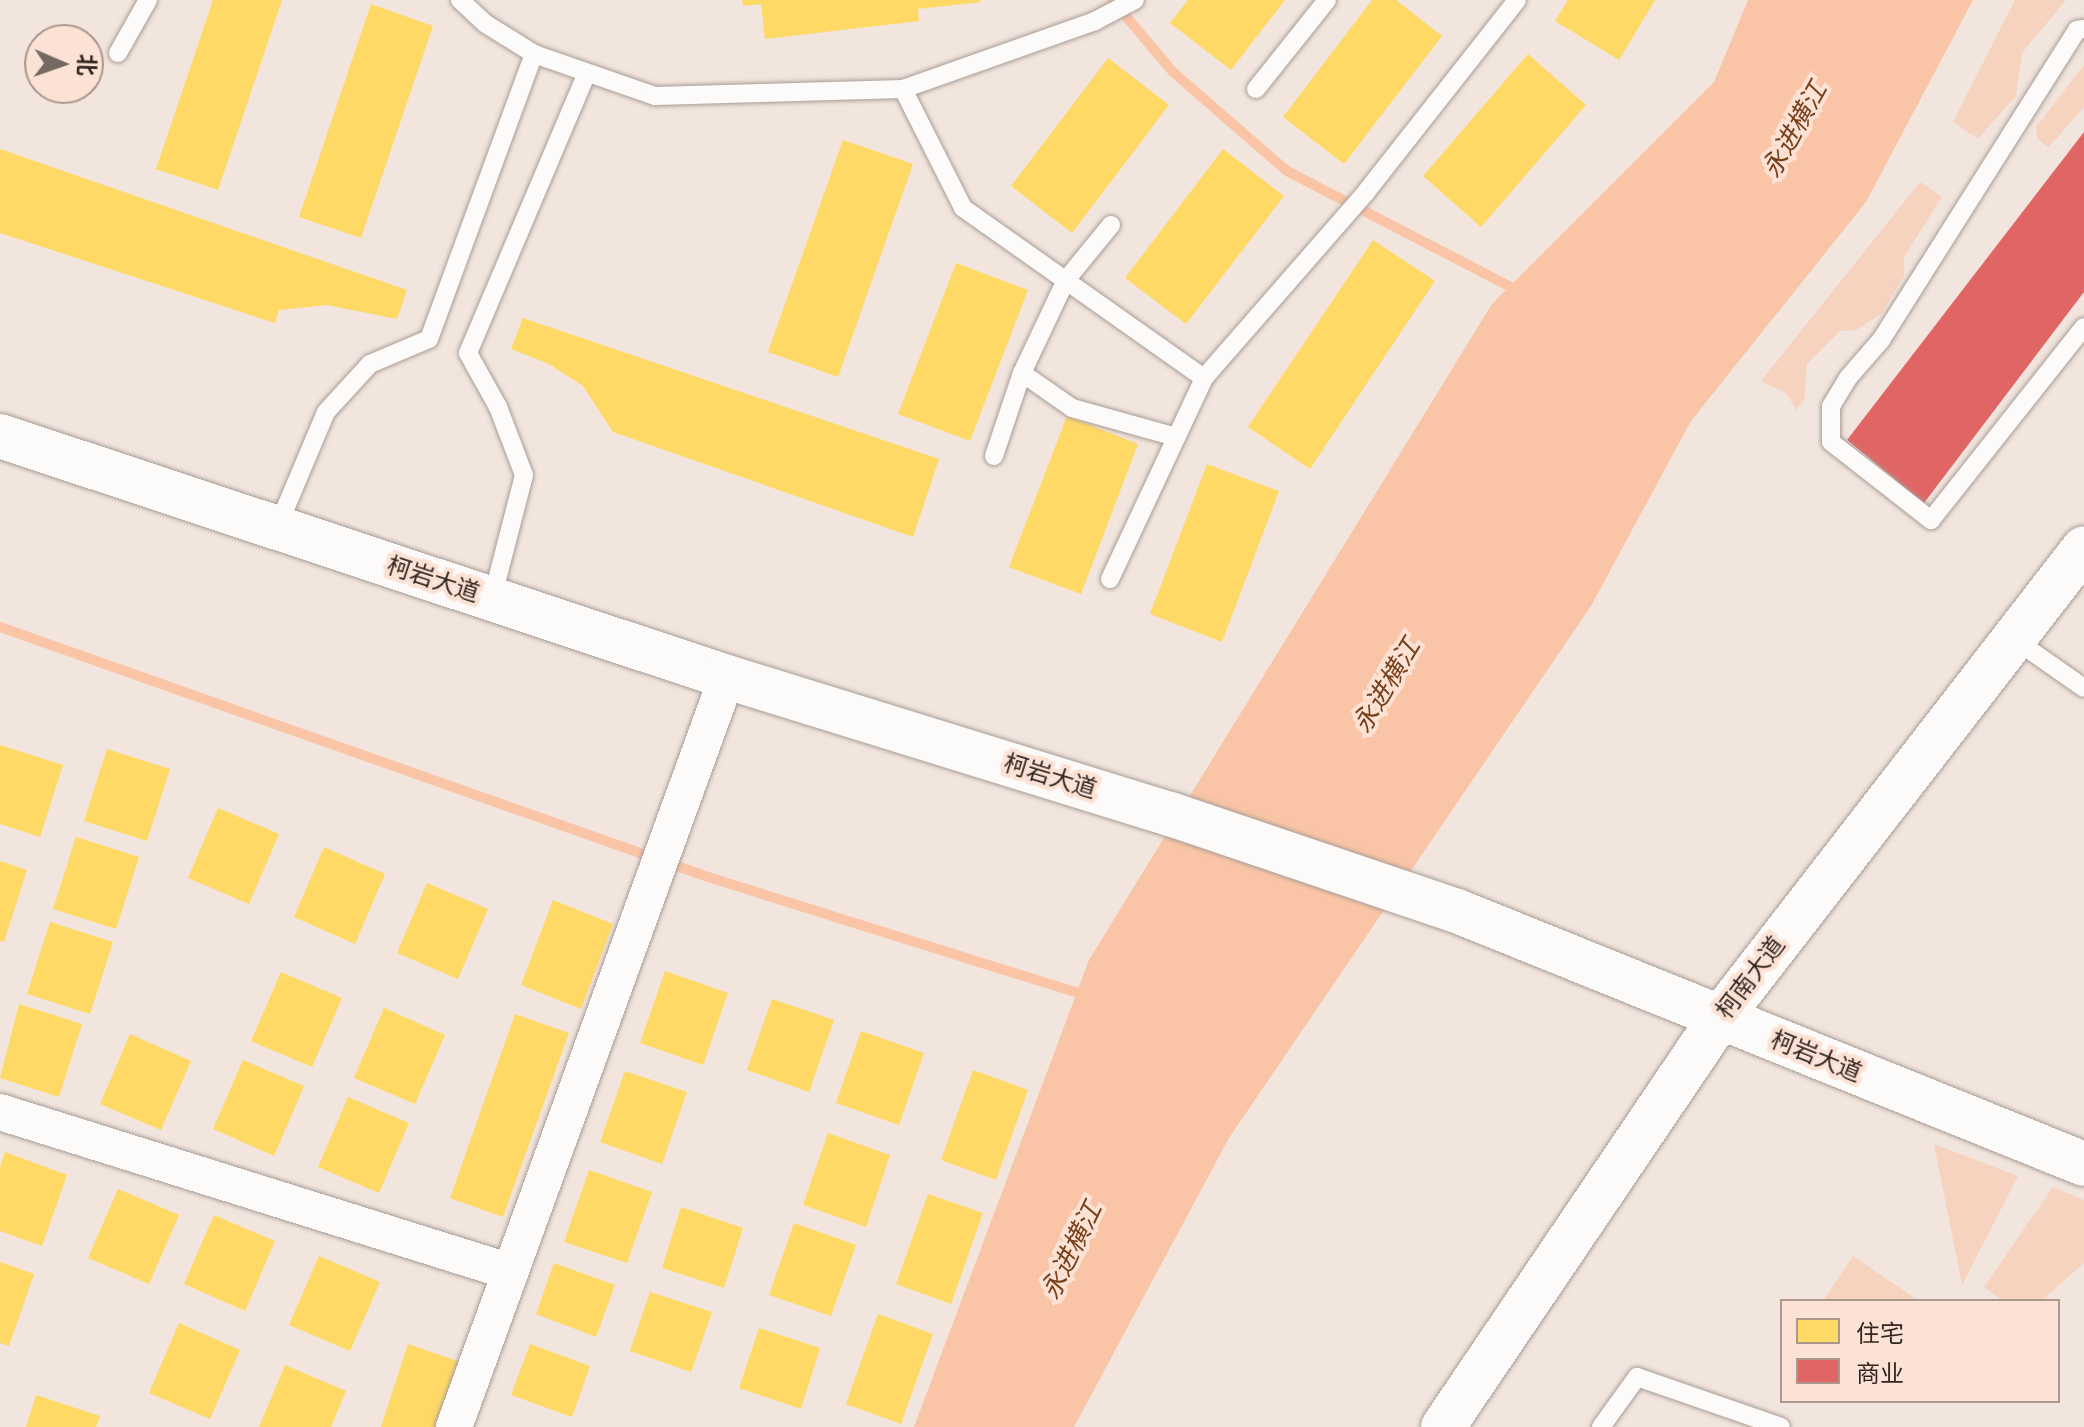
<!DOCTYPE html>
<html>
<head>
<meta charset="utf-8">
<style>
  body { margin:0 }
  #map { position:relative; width:2084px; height:1427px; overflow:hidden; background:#f2e5dd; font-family:Rubik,"Noto Sans SC",sans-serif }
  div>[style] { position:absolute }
  .green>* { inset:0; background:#f6d3bf }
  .water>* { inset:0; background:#fac5a6 }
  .homes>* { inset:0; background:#ffd966 }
  .shops>* { inset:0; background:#e06666 }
  .stream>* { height:10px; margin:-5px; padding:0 5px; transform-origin:5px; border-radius:5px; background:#fac5a6 }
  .roads { filter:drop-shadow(0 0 2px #a89d97) drop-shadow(0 0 2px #a89d97) }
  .service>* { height:18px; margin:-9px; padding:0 9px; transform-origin:9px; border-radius:9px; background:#fdfbfa }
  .minor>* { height:36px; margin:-18px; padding:0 18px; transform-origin:18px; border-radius:18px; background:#fdfbfa }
  .tertiary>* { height:44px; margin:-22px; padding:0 22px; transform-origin:22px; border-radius:22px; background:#fdfbfa }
  .secondary>* { height:44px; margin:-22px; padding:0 22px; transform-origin:22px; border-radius:22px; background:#fdfbfa }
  span { translate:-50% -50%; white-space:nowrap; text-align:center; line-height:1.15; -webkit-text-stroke:8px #fbe2d4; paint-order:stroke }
  .street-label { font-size:24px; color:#322720 }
  .water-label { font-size:26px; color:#773f1a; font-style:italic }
  .legend { position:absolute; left:1780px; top:1299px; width:280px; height:104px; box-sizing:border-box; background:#fbe2d4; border:2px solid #ab978c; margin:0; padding:10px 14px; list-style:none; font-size:24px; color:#322720 }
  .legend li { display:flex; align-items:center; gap:16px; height:40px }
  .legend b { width:40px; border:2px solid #ab978c }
  .north { position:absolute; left:24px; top:24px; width:80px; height:80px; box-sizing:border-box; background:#fbe2d4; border:2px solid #ab978c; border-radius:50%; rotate:92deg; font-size:22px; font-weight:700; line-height:32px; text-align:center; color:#322720 }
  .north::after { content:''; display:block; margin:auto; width:28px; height:36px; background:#756a62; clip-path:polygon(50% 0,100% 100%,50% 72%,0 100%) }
</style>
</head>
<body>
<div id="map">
  <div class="green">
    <i style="clip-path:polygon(2015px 0,2066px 0,2022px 53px,2016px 96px,1978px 139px,1953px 122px)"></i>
    <i style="clip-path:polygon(2084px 65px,2084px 107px,2048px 148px,2037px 138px,2036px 127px)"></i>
    <i style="clip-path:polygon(1920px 182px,1942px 197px,1904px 257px,1904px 276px,1881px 314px,1856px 330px,1840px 331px,1807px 364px,1804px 400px,1796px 410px,1787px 394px,1761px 381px)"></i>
    <i style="clip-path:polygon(1934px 1144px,2018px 1176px,1962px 1285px)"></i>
    <i style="clip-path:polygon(2053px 1187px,2084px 1200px,2084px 1263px,2041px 1301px,2003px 1301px,1984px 1287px)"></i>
    <i style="clip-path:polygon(1853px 1256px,1919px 1301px,1823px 1301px)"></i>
  </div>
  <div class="water">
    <i style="clip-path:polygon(1748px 0,1973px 0,1866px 202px,1691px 421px,1591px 606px,1229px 1138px,1074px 1427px,914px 1427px,1089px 960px,1492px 304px,1714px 82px)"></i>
  </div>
  <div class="homes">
    <i style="clip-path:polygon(213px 0,282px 0,218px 190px,156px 169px)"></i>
    <i style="clip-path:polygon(742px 0,980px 0,981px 2px,918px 9px,919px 21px,765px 39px,761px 4px,743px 6px)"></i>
    <i style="clip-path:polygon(1188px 0,1285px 0,1231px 70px,1170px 23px)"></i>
    <i style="clip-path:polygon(1372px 0,1396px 0,1442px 36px,1344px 164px,1283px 117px)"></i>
    <i style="clip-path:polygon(1568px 0,1655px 0,1619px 60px,1555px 21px)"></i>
    <i style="clip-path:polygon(371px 4px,433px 26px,361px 238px,299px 217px)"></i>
    <i style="clip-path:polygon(1528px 54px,1586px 105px,1481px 227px,1423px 176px)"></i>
    <i style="clip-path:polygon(1108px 58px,1169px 105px,1072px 233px,1011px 186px)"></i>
    <i style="clip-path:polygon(843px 140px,913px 164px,838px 377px,768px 352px)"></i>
    <i style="clip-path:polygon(0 149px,407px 290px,397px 319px,327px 305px,279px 310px,275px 323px,0 233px)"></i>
    <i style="clip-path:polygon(1223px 149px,1284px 196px,1186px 324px,1125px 278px)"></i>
    <i style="clip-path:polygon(1373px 240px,1435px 281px,1310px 469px,1248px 427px)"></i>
    <i style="clip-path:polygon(956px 263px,1028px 290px,970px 441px,898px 414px)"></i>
    <i style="clip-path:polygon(523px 318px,939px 459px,913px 537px,613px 432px,583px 386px,549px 364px,511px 349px)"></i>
    <i style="clip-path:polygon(1067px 416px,1138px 444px,1081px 594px,1009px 567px)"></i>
    <i style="clip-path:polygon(1207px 464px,1279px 491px,1222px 642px,1150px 614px)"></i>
    <i style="clip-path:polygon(0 745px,63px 765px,40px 837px,0 824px)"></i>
    <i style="clip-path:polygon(107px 749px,170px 769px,147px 841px,84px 821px)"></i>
    <i style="clip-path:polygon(218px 808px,279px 834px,249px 904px,188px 878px)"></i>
    <i style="clip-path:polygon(76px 837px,139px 857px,116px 929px,53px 909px)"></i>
    <i style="clip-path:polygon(324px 847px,385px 874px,355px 944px,294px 917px)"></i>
    <i style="clip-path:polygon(0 861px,27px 870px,4px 942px,0 941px)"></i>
    <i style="clip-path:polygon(427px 883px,488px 909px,458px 979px,397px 953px)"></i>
    <i style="clip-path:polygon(553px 900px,613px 924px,581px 1009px,521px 985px)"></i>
    <i style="clip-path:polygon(50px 922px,113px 942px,90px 1014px,27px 994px)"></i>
    <i style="clip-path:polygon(665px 971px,728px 993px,703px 1065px,640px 1043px)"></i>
    <i style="clip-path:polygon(281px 972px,342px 998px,312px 1067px,251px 1041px)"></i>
    <i style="clip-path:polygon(772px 999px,834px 1020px,809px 1092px,747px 1070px)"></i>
    <i style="clip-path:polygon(19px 1004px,82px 1024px,59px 1097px,0 1078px)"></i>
    <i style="clip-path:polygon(384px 1008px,445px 1035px,415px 1104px,354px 1078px)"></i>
    <i style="clip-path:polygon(515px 1014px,569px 1033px,503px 1217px,450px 1198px)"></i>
    <i style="clip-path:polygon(861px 1031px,924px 1053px,899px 1125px,836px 1103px)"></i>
    <i style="clip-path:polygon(130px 1034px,191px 1061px,161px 1130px,100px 1104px)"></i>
    <i style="clip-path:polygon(243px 1060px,304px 1086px,274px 1156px,213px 1129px)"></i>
    <i style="clip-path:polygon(973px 1070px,1028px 1090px,996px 1180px,941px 1160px)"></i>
    <i style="clip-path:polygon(625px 1071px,687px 1092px,662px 1164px,600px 1142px)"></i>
    <i style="clip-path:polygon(348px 1097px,409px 1123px,379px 1193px,318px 1167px)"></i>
    <i style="clip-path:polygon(828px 1133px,890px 1155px,866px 1227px,803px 1205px)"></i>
    <i style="clip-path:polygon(5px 1152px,67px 1175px,42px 1246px,0 1231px,0 1167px)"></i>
    <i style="clip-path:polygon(589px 1170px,652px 1192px,627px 1263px,564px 1242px)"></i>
    <i style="clip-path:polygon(118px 1189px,179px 1215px,149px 1284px,88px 1258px)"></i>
    <i style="clip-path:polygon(928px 1194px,983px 1213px,951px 1304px,896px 1284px)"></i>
    <i style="clip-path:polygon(681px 1207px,743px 1228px,724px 1288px,662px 1268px)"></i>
    <i style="clip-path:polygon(214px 1215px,275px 1241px,245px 1311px,184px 1284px)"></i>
    <i style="clip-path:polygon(794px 1223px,856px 1245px,831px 1316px,769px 1295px)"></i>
    <i style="clip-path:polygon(319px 1256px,380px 1282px,350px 1351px,289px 1325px)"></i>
    <i style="clip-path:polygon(0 1262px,34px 1274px,9px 1346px,0 1343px)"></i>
    <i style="clip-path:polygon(554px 1263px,615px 1285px,596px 1337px,536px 1314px)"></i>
    <i style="clip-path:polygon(650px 1292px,712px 1312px,691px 1372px,630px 1351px)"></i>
    <i style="clip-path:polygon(878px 1314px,933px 1334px,901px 1424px,846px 1404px)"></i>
    <i style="clip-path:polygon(179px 1323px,240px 1350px,210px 1419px,149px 1393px)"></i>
    <i style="clip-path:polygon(759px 1328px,820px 1348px,801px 1409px,739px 1388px)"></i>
    <i style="clip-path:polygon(408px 1344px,463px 1363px,442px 1427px,381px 1427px)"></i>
    <i style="clip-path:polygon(530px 1344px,590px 1366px,572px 1417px,511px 1395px)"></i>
    <i style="clip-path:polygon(285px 1365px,346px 1391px,331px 1427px,259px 1427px)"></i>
    <i style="clip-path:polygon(36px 1395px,100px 1416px,96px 1427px,26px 1427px)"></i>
  </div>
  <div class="shops">
    <i style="clip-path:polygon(2084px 132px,2084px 292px,1924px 503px,1847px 440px)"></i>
  </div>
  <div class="stream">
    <i style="left:1112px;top:0;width:94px;rotate:49.7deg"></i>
    <i style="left:1173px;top:72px;width:151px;rotate:41deg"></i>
    <i style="left:1287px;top:171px;width:265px;rotate:27.4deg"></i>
    <i style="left:0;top:627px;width:751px;rotate:19.45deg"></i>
    <i style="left:708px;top:877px;width:397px;rotate:17.4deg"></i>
  </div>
  <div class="roads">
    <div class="service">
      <i style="left:460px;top:0;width:35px;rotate:43deg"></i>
      <i style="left:486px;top:24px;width:57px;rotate:32deg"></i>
      <i style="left:534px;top:54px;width:128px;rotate:19.1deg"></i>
      <i style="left:655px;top:96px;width:248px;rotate:-1.6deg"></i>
      <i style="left:903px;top:89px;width:204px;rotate:-19.5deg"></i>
      <i style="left:1095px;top:21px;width:45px;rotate:-27.7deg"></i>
      <i style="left:2084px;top:29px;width:7px;rotate:172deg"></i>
      <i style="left:2077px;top:30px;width:367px;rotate:122.3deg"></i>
      <i style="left:1881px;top:340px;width:50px;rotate:131deg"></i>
      <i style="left:1848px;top:378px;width:33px;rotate:121deg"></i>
      <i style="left:1831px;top:406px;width:36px;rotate:90deg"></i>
      <i style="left:1831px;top:442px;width:127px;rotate:38deg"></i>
      <i style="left:1931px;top:520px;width:246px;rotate:-51.6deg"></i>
      <i style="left:118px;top:53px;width:61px;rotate:-60.5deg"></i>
      <i style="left:903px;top:89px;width:133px;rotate:63.2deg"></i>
      <i style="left:963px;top:208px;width:295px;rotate:35.2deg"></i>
      <i style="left:1256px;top:89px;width:114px;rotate:-51.4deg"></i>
      <i style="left:1022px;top:373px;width:61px;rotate:35deg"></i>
      <i style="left:1072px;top:408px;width:108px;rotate:15.6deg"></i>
      <i style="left:994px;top:456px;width:88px;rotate:-71.4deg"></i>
      <i style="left:1022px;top:373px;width:103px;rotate:-64.7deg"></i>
      <i style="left:1066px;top:280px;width:71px;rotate:-50.7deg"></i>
      <i style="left:277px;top:528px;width:126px;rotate:-67.1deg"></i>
      <i style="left:326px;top:412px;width:65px;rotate:-47.5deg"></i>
      <i style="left:370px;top:364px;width:64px;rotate:-23deg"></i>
      <i style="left:429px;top:339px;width:304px;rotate:-69.8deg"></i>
      <i style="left:1110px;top:579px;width:222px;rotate:-64.9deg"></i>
      <i style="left:1204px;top:378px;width:247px;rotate:-48.9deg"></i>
      <i style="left:1366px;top:192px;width:244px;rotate:-51.8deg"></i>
      <i style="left:492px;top:599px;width:128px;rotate:-75.5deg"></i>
      <i style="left:524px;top:475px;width:73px;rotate:-110.9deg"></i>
      <i style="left:498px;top:407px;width:62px;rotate:-119.1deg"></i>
      <i style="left:468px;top:353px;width:302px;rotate:-67deg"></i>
      <i style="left:2014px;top:639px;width:85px;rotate:35deg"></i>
      <i style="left:1601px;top:1427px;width:62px;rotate:-54.2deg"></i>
      <i style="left:1637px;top:1377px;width:152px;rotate:19.1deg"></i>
    </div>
    <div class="minor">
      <i style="left:0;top:1112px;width:535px;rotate:17.39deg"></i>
      <i style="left:454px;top:1427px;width:798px;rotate:-70deg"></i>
    </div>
    <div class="tertiary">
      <i style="left:0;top:436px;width:766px;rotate:18.34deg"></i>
      <i style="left:727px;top:677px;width:464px;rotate:17.2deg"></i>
      <i style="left:1170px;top:814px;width:303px;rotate:18.7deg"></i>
      <i style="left:1457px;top:911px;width:676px;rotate:21.97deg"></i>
    </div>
    <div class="secondary">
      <i style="left:1443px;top:1427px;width:494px;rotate:-55.9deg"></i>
      <i style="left:1720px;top:1018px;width:594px;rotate:-52.24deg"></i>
    </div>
  </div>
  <div class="street-label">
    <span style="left:433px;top:580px;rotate:18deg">柯岩大道</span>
    <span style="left:1050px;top:777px;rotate:17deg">柯岩大道</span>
    <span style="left:1751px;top:978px;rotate:-53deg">柯南大道</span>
    <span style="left:1816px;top:1057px;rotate:22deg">柯岩大道</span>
  </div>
  <div class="water-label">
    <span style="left:1795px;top:130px;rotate:-61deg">永进横江</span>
    <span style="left:1387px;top:686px;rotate:-59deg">永进横江</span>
    <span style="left:1072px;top:1251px;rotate:-64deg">永进横江</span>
  </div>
  <ul class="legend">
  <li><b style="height:22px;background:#ffd966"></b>住宅</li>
  <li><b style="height:22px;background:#e06666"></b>商业</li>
  </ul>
  <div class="north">北</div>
</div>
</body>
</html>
